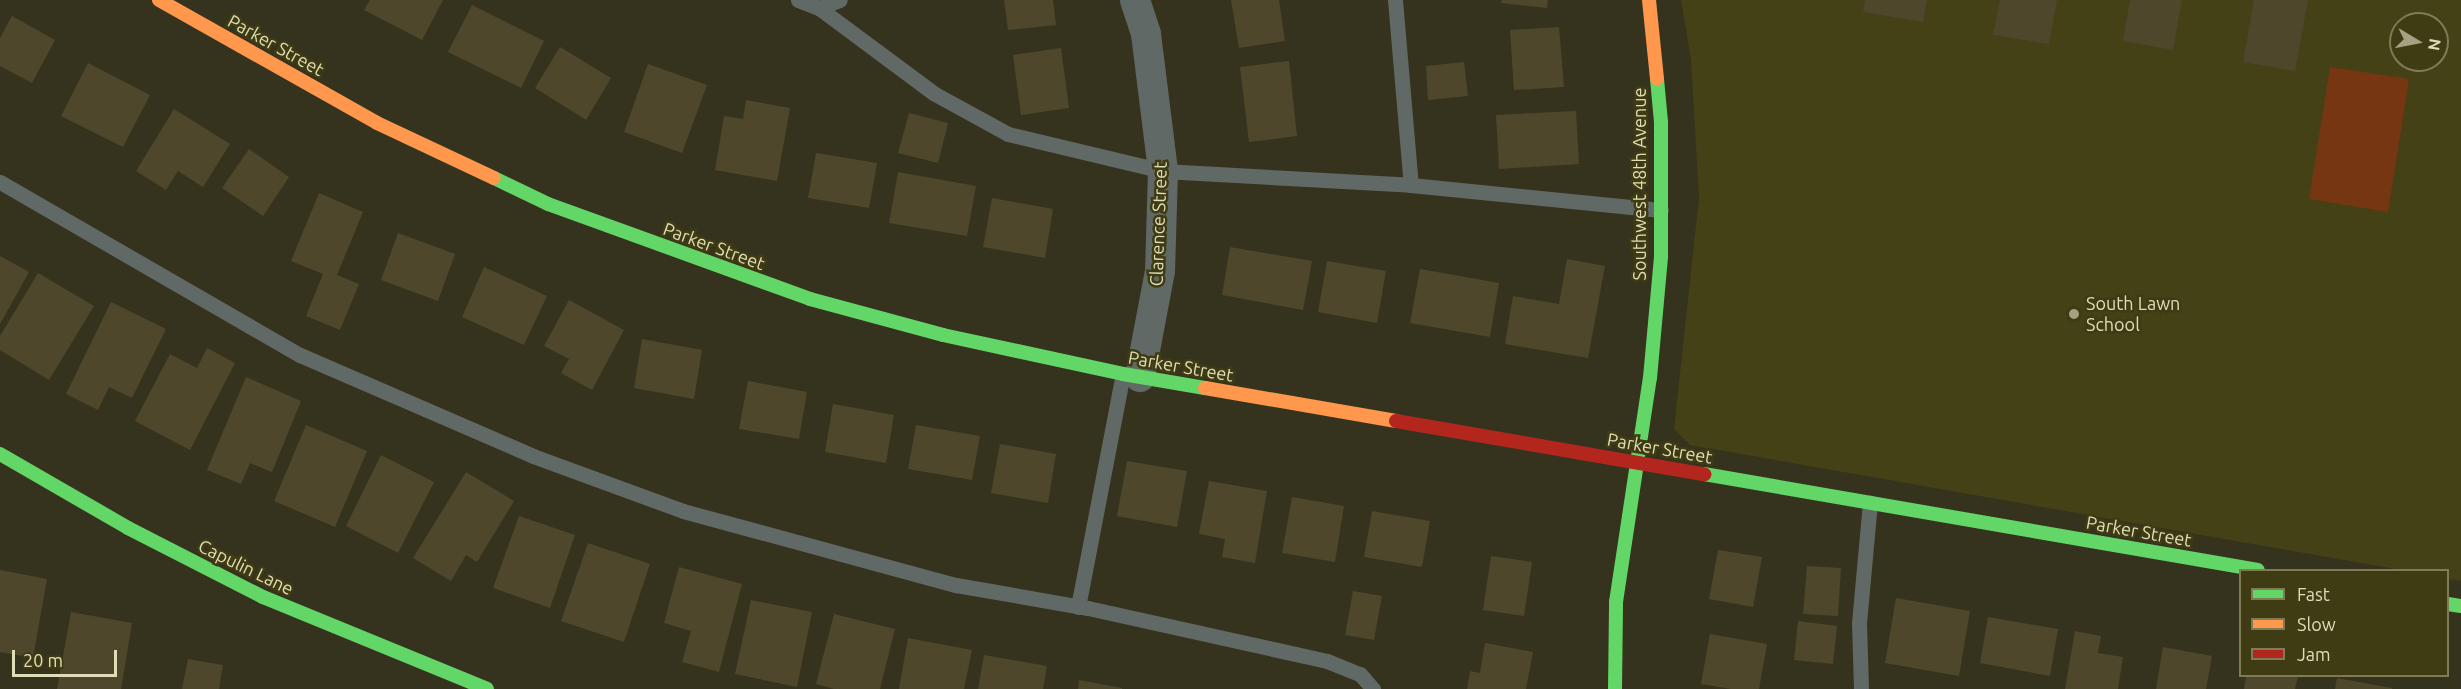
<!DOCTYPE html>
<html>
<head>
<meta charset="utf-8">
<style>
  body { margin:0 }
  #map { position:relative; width:2461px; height:689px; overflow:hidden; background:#35331d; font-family:Ubuntu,sans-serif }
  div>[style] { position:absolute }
  .built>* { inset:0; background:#444116 }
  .green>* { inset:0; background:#763612 }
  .building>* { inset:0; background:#4e472b }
  .lane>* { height:15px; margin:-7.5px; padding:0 7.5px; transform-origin:7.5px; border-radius:7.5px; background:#616966 }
  .street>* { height:30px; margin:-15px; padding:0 15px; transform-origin:15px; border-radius:15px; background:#616966 }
  .fast>* { height:14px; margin:-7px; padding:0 7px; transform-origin:7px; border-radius:7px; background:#63d668 }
  .slow>* { height:14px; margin:-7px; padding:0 7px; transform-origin:7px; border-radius:7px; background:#ff974d }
  .jam>* { height:14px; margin:-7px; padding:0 7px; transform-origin:7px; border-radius:7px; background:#b3261e }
  .dots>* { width:16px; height:16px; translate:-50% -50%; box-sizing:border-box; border:3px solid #3f3b13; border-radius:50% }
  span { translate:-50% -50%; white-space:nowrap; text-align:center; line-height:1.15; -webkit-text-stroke:5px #3f3b13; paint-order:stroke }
  .street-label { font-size:18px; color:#e0deb9 }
  .poi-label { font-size:18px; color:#e0deb9 }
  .left { translate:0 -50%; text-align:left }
  .legend { position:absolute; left:2239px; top:569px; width:210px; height:108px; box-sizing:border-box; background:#3f3b13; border:2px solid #7f7c55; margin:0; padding:8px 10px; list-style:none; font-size:18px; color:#e0deb9 }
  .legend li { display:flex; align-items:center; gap:12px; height:30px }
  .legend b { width:30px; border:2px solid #7f7c55 }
  .north { position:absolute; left:2389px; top:12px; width:60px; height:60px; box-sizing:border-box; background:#3f3b13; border:2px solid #7f7c55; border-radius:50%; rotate:100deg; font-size:16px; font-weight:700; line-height:24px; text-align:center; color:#e0deb9 }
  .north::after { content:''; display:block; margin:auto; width:21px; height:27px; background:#a4a282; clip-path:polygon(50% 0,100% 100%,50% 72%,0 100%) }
  .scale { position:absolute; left:12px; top:650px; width:105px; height:27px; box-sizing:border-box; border:3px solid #e0deb9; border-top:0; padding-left:8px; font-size:18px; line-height:21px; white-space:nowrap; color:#e0deb9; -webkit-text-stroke:4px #3f3b13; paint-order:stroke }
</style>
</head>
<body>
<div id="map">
  <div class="built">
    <i style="clip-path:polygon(evenodd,1681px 0,2461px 0,2461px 581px,2448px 579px,2448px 570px,2401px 570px,1690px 445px,1674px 429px,1699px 198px,1691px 60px,1681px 0,2401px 24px,2437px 24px,2437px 60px,2401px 60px,2401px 24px)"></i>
  </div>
  <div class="green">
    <i style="clip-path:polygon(2330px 67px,2409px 79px,2388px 212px,2309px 199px)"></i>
  </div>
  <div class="building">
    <i style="clip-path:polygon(370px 0,443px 0,422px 40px,364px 10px)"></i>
    <i style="clip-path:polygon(1004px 0,1053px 0,1056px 25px,1008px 30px)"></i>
    <i style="clip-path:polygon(1231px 0,1279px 0,1285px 41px,1239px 48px)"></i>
    <i style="clip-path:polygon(1502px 0,1548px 0,1547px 8px,1501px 3px)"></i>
    <i style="clip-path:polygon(1865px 0,1927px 0,1923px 22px,1863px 12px)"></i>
    <i style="clip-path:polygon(2000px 0,2057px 0,2049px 44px,1993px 35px)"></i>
    <i style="clip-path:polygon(2130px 0,2182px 0,2173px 50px,2123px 41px)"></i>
    <i style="clip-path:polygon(2254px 0,2308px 0,2295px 71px,2243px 62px)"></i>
    <i style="clip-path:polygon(472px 5px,544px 41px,521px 88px,448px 52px)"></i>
    <i style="clip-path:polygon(12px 16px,55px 40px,32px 83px,0 66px,0 38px)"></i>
    <i style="clip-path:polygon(1559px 27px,1564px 87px,1514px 90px,1510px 30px)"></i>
    <i style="clip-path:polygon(560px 47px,611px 78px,586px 120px,535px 88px)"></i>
    <i style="clip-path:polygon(1061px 48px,1069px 108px,1021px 115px,1013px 55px)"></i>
    <i style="clip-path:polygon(1289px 61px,1297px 136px,1249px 142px,1240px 67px)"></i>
    <i style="clip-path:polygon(1464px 62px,1468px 96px,1428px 100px,1426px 66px)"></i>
    <i style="clip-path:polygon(88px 63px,150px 95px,123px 147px,61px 116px)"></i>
    <i style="clip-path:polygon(648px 64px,707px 85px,682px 153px,624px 132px)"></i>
    <i style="clip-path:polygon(746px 100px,790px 108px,777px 181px,715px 170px,724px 116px,743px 119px)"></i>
    <i style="clip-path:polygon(174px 109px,230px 144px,203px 187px,178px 171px,166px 190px,136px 171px)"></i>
    <i style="clip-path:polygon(1576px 111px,1579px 164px,1499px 169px,1496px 115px)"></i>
    <i style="clip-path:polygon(909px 113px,948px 123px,938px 163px,898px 153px)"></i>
    <i style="clip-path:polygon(249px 149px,289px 177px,263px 216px,222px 188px)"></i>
    <i style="clip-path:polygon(816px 153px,877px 163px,869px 208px,808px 198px)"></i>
    <i style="clip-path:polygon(898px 172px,976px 186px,967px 236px,889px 223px)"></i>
    <i style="clip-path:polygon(319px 193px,363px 212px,337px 275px,359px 284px,340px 330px,306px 316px,323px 274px,291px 261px)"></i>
    <i style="clip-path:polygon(992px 198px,1053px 209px,1045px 258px,983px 247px)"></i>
    <i style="clip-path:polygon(398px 233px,455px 254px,438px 301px,381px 280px)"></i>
    <i style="clip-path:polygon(1230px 247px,1312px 261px,1303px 310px,1222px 295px)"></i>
    <i style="clip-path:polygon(0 256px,29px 272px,0 324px)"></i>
    <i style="clip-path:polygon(1567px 259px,1605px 266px,1588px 358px,1505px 344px,1513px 296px,1559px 304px)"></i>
    <i style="clip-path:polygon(1327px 261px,1386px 271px,1377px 323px,1318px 312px)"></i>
    <i style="clip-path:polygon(484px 267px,547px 296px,524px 345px,462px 317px)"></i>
    <i style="clip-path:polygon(1420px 269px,1499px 283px,1490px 337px,1410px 323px)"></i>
    <i style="clip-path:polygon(38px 273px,94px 306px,49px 380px,0 350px,0 336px)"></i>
    <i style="clip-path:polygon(569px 300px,624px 330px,592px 390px,561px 373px,569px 359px,544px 346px)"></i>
    <i style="clip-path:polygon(111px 302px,166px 329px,132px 398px,109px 387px,98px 410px,66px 394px)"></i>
    <i style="clip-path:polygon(642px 339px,702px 350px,694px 399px,634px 388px)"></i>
    <i style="clip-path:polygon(207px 348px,235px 363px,190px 450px,135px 421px,170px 354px,197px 368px)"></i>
    <i style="clip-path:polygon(246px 377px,301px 401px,272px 472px,250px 463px,241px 484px,207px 470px)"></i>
    <i style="clip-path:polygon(748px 381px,807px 392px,799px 439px,739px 429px)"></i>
    <i style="clip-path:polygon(833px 404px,894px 415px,886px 463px,825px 452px)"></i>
    <i style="clip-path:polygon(306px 425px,367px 451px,335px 527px,274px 501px)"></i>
    <i style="clip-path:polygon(916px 425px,980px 436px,972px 480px,908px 469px)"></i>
    <i style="clip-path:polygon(1000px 444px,1056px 454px,1048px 503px,991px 493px)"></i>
    <i style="clip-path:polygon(381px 455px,434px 482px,398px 553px,346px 526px)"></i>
    <i style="clip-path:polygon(1127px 461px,1187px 471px,1177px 527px,1117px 516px)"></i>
    <i style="clip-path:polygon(466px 472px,514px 501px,477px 562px,466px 555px,451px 581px,413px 558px)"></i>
    <i style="clip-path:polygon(1209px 481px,1267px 491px,1255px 563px,1222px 557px,1225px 539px,1199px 534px)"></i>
    <i style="clip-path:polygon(1292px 497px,1344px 506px,1335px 562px,1282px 553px)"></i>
    <i style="clip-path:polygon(1372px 511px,1430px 521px,1422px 567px,1364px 557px)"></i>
    <i style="clip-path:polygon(519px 516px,575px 535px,550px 608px,493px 588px)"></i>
    <i style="clip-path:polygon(588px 543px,650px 564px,624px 642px,561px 621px)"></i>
    <i style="clip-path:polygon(1718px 550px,1762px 557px,1753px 607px,1709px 599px)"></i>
    <i style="clip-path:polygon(1491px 556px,1532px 562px,1524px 616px,1483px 610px)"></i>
    <i style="clip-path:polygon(1807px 566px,1841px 568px,1838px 616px,1803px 614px)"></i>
    <i style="clip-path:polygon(679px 567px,742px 584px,719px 672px,682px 662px,691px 631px,664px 623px)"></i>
    <i style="clip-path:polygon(0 570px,47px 579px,33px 658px,0 652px)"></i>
    <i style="clip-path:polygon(1353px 591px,1382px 596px,1374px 640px,1345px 635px)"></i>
    <i style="clip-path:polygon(1896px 598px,1970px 611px,1959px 676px,1885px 663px)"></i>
    <i style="clip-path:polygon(751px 600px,812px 612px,797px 687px,735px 674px)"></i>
    <i style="clip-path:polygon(71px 612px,132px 623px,121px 689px,57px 689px)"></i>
    <i style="clip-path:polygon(834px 614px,895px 629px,880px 689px,834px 689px,816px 684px)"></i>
    <i style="clip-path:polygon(1988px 617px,2058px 629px,2050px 676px,1980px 663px)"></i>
    <i style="clip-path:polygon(1798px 621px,1837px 626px,1833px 664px,1794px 660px)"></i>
    <i style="clip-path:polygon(2075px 631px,2101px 636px,2098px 653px,2123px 657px,2118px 689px,2065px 689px)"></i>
    <i style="clip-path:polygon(1710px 634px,1767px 644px,1759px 689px,1731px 689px,1701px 684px)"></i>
    <i style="clip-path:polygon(908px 638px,972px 650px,964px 689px,899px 689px)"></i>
    <i style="clip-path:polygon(1485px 643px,1533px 652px,1526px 689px,1467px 689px,1470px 671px,1480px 673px)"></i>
    <i style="clip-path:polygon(2163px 647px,2212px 656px,2206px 689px,2156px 689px)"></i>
    <i style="clip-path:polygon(984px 655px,1047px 666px,1043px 689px,978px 689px)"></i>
    <i style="clip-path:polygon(188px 659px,223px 665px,219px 689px,182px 689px)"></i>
    <i style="clip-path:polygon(2246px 676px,2298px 676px,2295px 689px,2244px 689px)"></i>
    <i style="clip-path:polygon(2337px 678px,2392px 688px,2392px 689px,2335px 689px)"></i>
    <i style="clip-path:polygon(1079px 680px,1122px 688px,1122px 689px,1078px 689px)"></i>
  </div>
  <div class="lane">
    <i style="left:798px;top:0;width:22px;rotate:21deg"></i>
    <i style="left:819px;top:8px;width:144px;rotate:36.6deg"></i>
    <i style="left:935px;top:94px;width:83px;rotate:28.7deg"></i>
    <i style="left:1008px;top:134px;width:159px;rotate:13.4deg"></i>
    <i style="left:1163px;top:171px;width:248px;rotate:3.2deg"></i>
    <i style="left:1411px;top:185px;width:251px;rotate:5.7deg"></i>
    <i style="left:1395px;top:0;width:186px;rotate:85.1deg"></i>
    <i style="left:819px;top:8px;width:22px;rotate:-21deg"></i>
    <i style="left:0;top:182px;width:346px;rotate:30deg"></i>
    <i style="left:300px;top:355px;width:254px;rotate:23.4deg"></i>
    <i style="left:533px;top:456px;width:160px;rotate:20.1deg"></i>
    <i style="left:683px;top:511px;width:283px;rotate:15.2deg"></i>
    <i style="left:956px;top:585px;width:134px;rotate:9.9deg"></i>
    <i style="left:1088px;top:608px;width:245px;rotate:12.5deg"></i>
    <i style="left:1327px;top:661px;width:35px;rotate:22deg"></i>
    <i style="left:1360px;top:674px;width:20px;rotate:49deg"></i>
    <i style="left:1078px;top:607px;width:237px;rotate:-79.1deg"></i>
    <i style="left:1861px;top:689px;width:66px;rotate:-91.7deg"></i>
    <i style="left:1859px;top:623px;width:121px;rotate:-84.8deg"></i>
  </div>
  <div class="street">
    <i style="left:1135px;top:0;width:36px;rotate:72deg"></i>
    <i style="left:1146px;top:34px;width:138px;rotate:82.9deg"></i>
    <i style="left:1163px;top:171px;width:100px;rotate:91.7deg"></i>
    <i style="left:1160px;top:271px;width:108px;rotate:100.7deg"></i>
  </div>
  <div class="fast">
    <i style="left:494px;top:178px;width:60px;rotate:25.7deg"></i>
    <i style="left:548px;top:204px;width:279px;rotate:19.9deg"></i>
    <i style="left:810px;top:299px;width:138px;rotate:15.1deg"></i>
    <i style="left:943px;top:335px;width:184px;rotate:12.2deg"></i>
    <i style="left:1123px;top:374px;width:83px;rotate:9.7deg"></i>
    <i style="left:0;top:454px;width:148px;rotate:30deg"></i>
    <i style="left:128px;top:528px;width:152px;rotate:27.1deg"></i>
    <i style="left:263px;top:597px;width:242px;rotate:22.3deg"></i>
    <i style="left:1704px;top:474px;width:562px;rotate:9.83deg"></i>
    <i style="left:2448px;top:604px;width:13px;rotate:9deg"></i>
    <i style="left:1615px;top:689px;width:87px;rotate:-89.3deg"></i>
    <i style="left:1616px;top:602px;width:227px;rotate:-81.4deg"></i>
    <i style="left:1650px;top:378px;width:122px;rotate:-84.8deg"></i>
    <i style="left:1661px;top:256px;width:134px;rotate:-90deg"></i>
    <i style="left:1661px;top:122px;width:43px;rotate:-95.3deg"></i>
  </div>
  <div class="slow">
    <i style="left:159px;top:0;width:250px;rotate:29.4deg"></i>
    <i style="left:377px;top:123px;width:129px;rotate:25.2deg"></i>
    <i style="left:1649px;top:0;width:79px;rotate:84.2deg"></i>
    <i style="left:1205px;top:388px;width:194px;rotate:9.8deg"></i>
  </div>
  <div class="jam">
    <i style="left:1396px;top:421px;width:313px;rotate:9.8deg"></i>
  </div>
  <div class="dots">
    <i style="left:2074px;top:314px;background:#a4a282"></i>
  </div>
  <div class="street-label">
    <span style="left:276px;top:45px;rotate:29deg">Parker Street</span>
    <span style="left:1639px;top:184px;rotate:-90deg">Southwest 48th Avenue</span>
    <span style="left:1158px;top:224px;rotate:-88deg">Clarence Street</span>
    <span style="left:714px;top:246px;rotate:20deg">Parker Street</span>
    <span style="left:1181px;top:366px;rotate:10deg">Parker Street</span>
    <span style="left:1660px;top:448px;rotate:10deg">Parker Street</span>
    <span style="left:2139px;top:531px;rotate:10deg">Parker Street</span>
    <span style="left:246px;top:567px;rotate:26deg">Capulin Lane</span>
  </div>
  <div class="poi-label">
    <span class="left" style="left:2086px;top:314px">South Lawn<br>School</span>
  </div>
  <ul class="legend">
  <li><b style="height:8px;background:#63d668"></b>Fast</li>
  <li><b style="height:8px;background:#ff974d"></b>Slow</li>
  <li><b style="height:8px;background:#b3261e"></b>Jam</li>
  </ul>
  <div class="north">N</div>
  <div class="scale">20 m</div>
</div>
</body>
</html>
